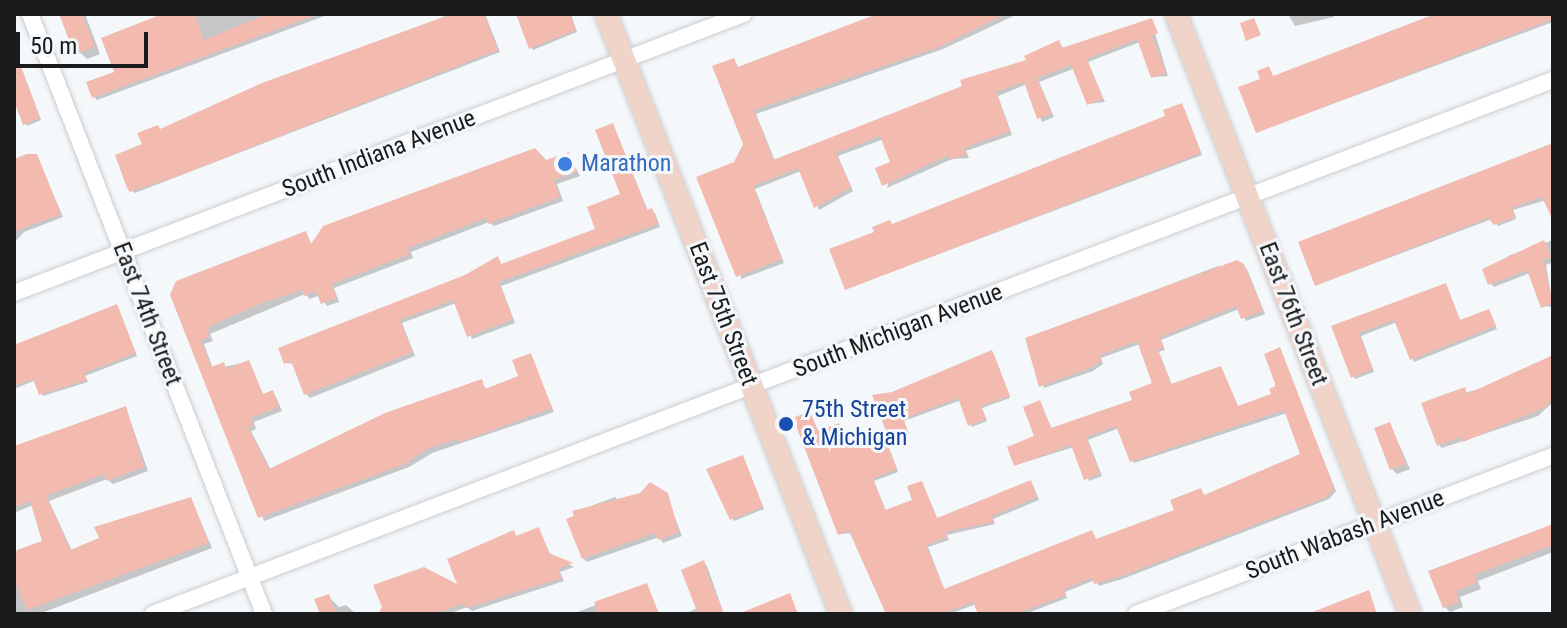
<!DOCTYPE html>
<html>
<head>
<meta charset="utf-8">
<style>
  body { margin:0 }
  #map { position:relative; width:1567px; height:628px; overflow:hidden; background:#f5f8fa; font-family:"Roboto Condensed",sans-serif }
  div>[style] { position:absolute }
  .shadow>* { inset:0; background:#0003 }
  .building>* { inset:0; background:#f3bab0 }
  .roads { filter:drop-shadow(0 0 2px #cbcdd0) drop-shadow(0 0 2px #cbcdd0) }
  .street>* { height:16px; margin:-8px; padding:0 8px; transform-origin:8px; border-radius:8px; background:#fff }
  .secondary>* { height:22px; margin:-11px; padding:0 11px; transform-origin:11px; border-radius:11px; background:#f0d3c9 }
  .dots>* { width:22px; height:22px; translate:-50% -50%; box-sizing:border-box; border:4px solid #f5f8fa; border-radius:50% }
  span { translate:-50% -50%; white-space:nowrap; text-align:center; line-height:1.15; -webkit-text-stroke:6px #f5f8fa; paint-order:stroke }
  .street-label { font-size:24px; color:#1a1b1c }
  .shop-label { font-size:24px; color:#366cbe }
  .left { translate:0 -50%; text-align:left }
  .transit-label { font-size:24px; color:#164399 }
  .frame { position:absolute; inset:0; border:16px solid #1a1b1c; pointer-events:none }
  .scale { position:absolute; left:16px; top:32px; width:132px; height:36px; box-sizing:border-box; border:4px solid #1a1b1c; border-top:0; padding-left:10px; font-size:24px; line-height:28px; white-space:nowrap; color:#1a1b1c; -webkit-text-stroke:6px #f5f8fa; paint-order:stroke }
</style>
</head>
<body>
<div id="map">
  <div class="shadow">
    <i style="clip-path:polygon(63px 14px,85px 14px,100px 54px,87px 59px,74px 47px)"></i>
    <i style="clip-path:polygon(168px 14px,330px 14px,97px 100px,94px 97px)"></i>
    <i style="clip-path:polygon(451px 14px,485px 14px,500px 52px,135px 193px,128px 187px,144px 145px,162px 131px,262px 85px)"></i>
    <i style="clip-path:polygon(518px 14px,571px 14px,577px 32px,533px 50px)"></i>
    <i style="clip-path:polygon(882px 14px,1018px 14px,943px 49px,756px 114px,775px 161px,1029px 62px,1059px 43px,1064px 49px,1151px 20px,1168px 76px,1153px 77px,1140px 42px,1088px 62px,1105px 102px,1088px 104px,1073px 69px,1039px 82px,1054px 117px,1042px 122px,1027px 84px,998px 96px,1012px 135px,966px 151px,969px 158px,952px 159px,887px 188px,893px 163px,884px 139px,838px 156px,853px 191px,819px 210px,801px 171px,755px 189px,784px 263px,741px 279px,736px 164px,745px 144px,734px 60px,739px 69px)"></i>
    <i style="clip-path:polygon(1288px 14px,1333px 14px,1334px 17px,1295px 26px)"></i>
    <i style="clip-path:polygon(1440px 14px,1553px 14px,1553px 22px,1257px 132px,1273px 77px)"></i>
    <i style="clip-path:polygon(23px 72px,41px 120px,27px 126px,14px 93px,14px 75px)"></i>
    <i style="clip-path:polygon(1184px 108px,1202px 155px,846px 289px,1168px 117px)"></i>
    <i style="clip-path:polygon(613px 125px,648px 211px,655px 213px,660px 227px,501px 286px,515px 323px,472px 339px,456px 303px,402px 323px,415px 356px,310px 398px,306px 394px,295px 364px,286px 363px,498px 259px,503px 266px,597px 230px,622px 195px)"></i>
    <i style="clip-path:polygon(1553px 145px,1553px 198px,1513px 210px,1516px 219px,1498px 226px,1492px 219px,1317px 285px)"></i>
    <i style="clip-path:polygon(569px 154px,580px 176px,557px 184px,563px 201px,494px 226px,489px 222px,411px 252px,413px 258px,334px 288px,339px 302px,327px 306px,320px 295px,310px 299px,305px 294px,210px 334px,213px 341px,204px 344px,213px 369px,248px 362px,264px 396px,276px 397px,282px 411px,254px 422px,256px 429px,251px 431px,271px 470px,481px 382px,487px 390px,520px 377px,530px 355px,554px 412px,432px 453px,409px 467px,264px 521px,172px 295px,305px 234px,312px 245px)"></i>
    <i style="clip-path:polygon(37px 156px,63px 217px,24px 232px,14px 243px,14px 162px)"></i>
    <i style="clip-path:polygon(1553px 240px,1553px 262px,1546px 265px,1553px 307px,1543px 306px,1530px 273px,1494px 287px,1490px 283px,1508px 256px)"></i>
    <i style="clip-path:polygon(1218px 266px,1247px 269px,1265px 314px,1246px 321px,1239px 309px,1161px 340px,1165px 350px,1159px 352px,1172px 385px,1221px 368px,1239px 408px,1274px 395px,1279px 349px,1336px 491px,1329px 499px,1125px 578px,1099px 586px,1095px 580px,1065px 592px,1067px 598px,1025px 614px,980px 614px,976px 604px,950px 614px,884px 614px,886px 607px,853px 533px,840px 534px,810px 413px,819px 433px,839px 425px,849px 448px,885px 437px,898px 472px,874px 481px,886px 511px,915px 501px,922px 483px,938px 520px,1033px 485px,1039px 500px,993px 519px,995px 524px,947px 535px,949px 540px,928px 547px,945px 591px,1092px 532px,1097px 541px,1176px 511px,1201px 491px,1205px 497px,1303px 455px,1287px 413px,1134px 463px,1119px 428px,1088px 440px,1102px 476px,1089px 481px,1074px 447px,1016px 465px,1037px 438px,1040px 402px,1052px 429px,1135px 402px,1155px 384px,1140px 344px,1101px 358px,1103px 364px,1093px 371px,1044px 388px,1028px 339px)"></i>
    <i style="clip-path:polygon(1445px 285px,1461px 322px,1489px 311px,1497px 329px,1414px 362px,1397px 322px,1361px 336px,1374px 372px,1355px 379px,1333px 327px)"></i>
    <i style="clip-path:polygon(116px 306px,137px 356px,85px 376px,88px 382px,43px 396px,36px 380px,14px 389px,14px 346px)"></i>
    <i style="clip-path:polygon(994px 354px,1010px 398px,982px 408px,987px 421px,972px 427px,961px 400px,904px 421px,909px 434px,891px 438px,893px 394px)"></i>
    <i style="clip-path:polygon(1553px 359px,1553px 402px,1538px 416px,1442px 448px,1439px 445px,1423px 404px,1501px 383px)"></i>
    <i style="clip-path:polygon(126px 408px,148px 471px,113px 484px,107px 479px,49px 501px,72px 551px,191px 499px,212px 548px,39px 614px,14px 614px,14px 559px,45px 542px,33px 505px,14px 513px,14px 451px)"></i>
    <i style="clip-path:polygon(1390px 424px,1410px 469px,1397px 474px,1392px 469px)"></i>
    <i style="clip-path:polygon(744px 459px,764px 509px,734px 521px,708px 470px)"></i>
    <i style="clip-path:polygon(666px 494px,682px 536px,663px 543px,659px 537px,587px 562px,583px 558px,575px 512px,615px 497px,620px 502px)"></i>
    <i style="clip-path:polygon(1553px 525px,1553px 552px,1478px 581px,1481px 589px,1460px 597px,1463px 607px,1450px 612px,1445px 607px,1431px 572px)"></i>
    <i style="clip-path:polygon(539px 530px,551px 556px,574px 567px,560px 572px,564px 581px,472px 611px,467px 607px,448px 614px,387px 614px,460px 588px,513px 533px,518px 537px)"></i>
    <i style="clip-path:polygon(704px 563px,707px 566px,724px 614px,684px 614px,698px 608px)"></i>
    <i style="clip-path:polygon(647px 586px,659px 614px,572px 614px)"></i>
    <i style="clip-path:polygon(328px 596px,339px 607px,346px 605px,356px 614px,322px 614px)"></i>
  </div>
  <div class="building">
    <i style="clip-path:polygon(59px 14px,82px 14px,95px 47px,79px 53px,72px 48px)"></i>
    <i style="clip-path:polygon(162px 14px,195px 14px,204px 40px,267px 14px,316px 15px,92px 98px,86px 82px,114px 72px,101px 38px)"></i>
    <i style="clip-path:polygon(452px 14px,484px 14px,498px 50px,181px 175px,130px 192px,127px 188px,115px 155px,142px 144px,137px 133px,158px 125px,160px 129px,262px 83px)"></i>
    <i style="clip-path:polygon(516px 14px,570px 14px,576px 30px,529px 49px)"></i>
    <i style="clip-path:polygon(877px 14px,1004px 15px,939px 47px,754px 110px,773px 160px,962px 86px,960px 80px,1026px 60px,1024px 56px,1059px 40px,1062px 48px,1152px 18px,1158px 33px,1152px 36px,1166px 73px,1151px 78px,1137px 39px,1087px 59px,1103px 99px,1087px 105px,1071px 65px,1037px 78px,1052px 114px,1037px 119px,1024px 82px,996px 92px,1010px 131px,964px 148px,967px 154px,951px 160px,949px 155px,882px 186px,875px 168px,890px 162px,880px 136px,836px 153px,851px 187px,814px 208px,798px 168px,753px 186px,782px 259px,736px 277px,696px 177px,734px 162px,743px 144px,712px 66px,734px 58px,738px 67px)"></i>
    <i style="clip-path:polygon(1435px 14px,1553px 14px,1553px 19px,1256px 133px,1238px 87px,1260px 79px,1257px 71px,1269px 66px,1273px 76px)"></i>
    <i style="clip-path:polygon(1254px 18px,1261px 35px,1246px 41px,1240px 23px)"></i>
    <i style="clip-path:polygon(14px 48px,40px 118px,23px 125px,14px 101px)"></i>
    <i style="clip-path:polygon(1182px 103px,1201px 153px,845px 290px,829px 249px,874px 232px,872px 227px,890px 220px,892px 224px,1165px 116px,1163px 110px)"></i>
    <i style="clip-path:polygon(613px 123px,647px 210px,652px 208px,658px 224px,499px 282px,513px 319px,467px 337px,453px 300px,400px 320px,413px 352px,304px 395px,291px 361px,284px 364px,278px 348px,465px 275px,498px 256px,501px 264px,595px 229px,587px 207px,620px 194px,595px 130px)"></i>
    <i style="clip-path:polygon(1553px 143px,1553px 221px,1542px 197px,1512px 208px,1516px 217px,1494px 225px,1488px 218px,1315px 286px,1298px 242px)"></i>
    <i style="clip-path:polygon(535px 148px,546px 160px,569px 152px,577px 171px,554px 180px,560px 197px,488px 224px,486px 218px,408px 248px,410px 254px,332px 284px,336px 298px,321px 304px,316px 291px,304px 296px,302px 290px,262px 303px,212px 325px,207px 330px,210px 337px,201px 340px,211px 367px,224px 362px,226px 369px,249px 360px,263px 394px,273px 390px,279px 407px,251px 418px,253px 425px,248px 427px,269px 469px,385px 413px,482px 379px,485px 389px,518px 376px,512px 360px,531px 353px,552px 408px,458px 443px,457px 439px,427px 449px,405px 464px,258px 518px,170px 295px,176px 281px,306px 231px,311px 244px,323px 226px)"></i>
    <i style="clip-path:polygon(27px 154px,37px 154px,61px 214px,14px 232px,14px 159px)"></i>
    <i style="clip-path:polygon(1544px 240px,1551px 257px,1543px 260px,1553px 303px,1541px 308px,1527px 270px,1488px 285px,1482px 269px)"></i>
    <i style="clip-path:polygon(1237px 260px,1244px 264px,1263px 311px,1241px 319px,1236px 306px,1160px 337px,1164px 347px,1158px 350px,1171px 384px,1221px 366px,1238px 406px,1271px 394px,1269px 389px,1276px 386px,1264px 354px,1280px 347px,1334px 487px,1327px 497px,1122px 576px,1094px 584px,1092px 578px,1064px 589px,1066px 595px,1016px 614px,978px 614px,973px 602px,942px 614px,886px 614px,849px 531px,838px 535px,793px 418px,810px 411px,818px 431px,839px 423px,848px 446px,883px 432px,897px 469px,873px 479px,885px 510px,912px 500px,907px 486px,922px 481px,937px 518px,1031px 480px,1037px 497px,992px 516px,994px 522px,946px 532px,947px 537px,926px 545px,944px 589px,1092px 530px,1096px 539px,1174px 510px,1170px 500px,1201px 488px,1204px 495px,1300px 454px,1284px 410px,1130px 462px,1116px 426px,1086px 437px,1100px 474px,1084px 480px,1071px 445px,1014px 466px,1007px 447px,1034px 436px,1023px 407px,1040px 400px,1051px 428px,1132px 400px,1129px 392px,1152px 383px,1137px 341px,1100px 355px,1102px 361px,1090px 368px,1039px 387px,1025px 338px)"></i>
    <i style="clip-path:polygon(1446px 283px,1460px 320px,1489px 309px,1496px 326px,1410px 360px,1394px 320px,1359px 333px,1373px 369px,1351px 378px,1331px 326px)"></i>
    <i style="clip-path:polygon(117px 304px,136px 353px,84px 373px,87px 380px,39px 395px,33px 379px,14px 386px,14px 345px)"></i>
    <i style="clip-path:polygon(992px 350px,1010px 396px,981px 406px,986px 419px,968px 426px,958px 398px,903px 419px,908px 432px,889px 439px,872px 395px,892px 392px)"></i>
    <i style="clip-path:polygon(1553px 355px,1553px 395px,1548px 406px,1463px 442px,1461px 437px,1437px 446px,1421px 403px,1465px 387px,1467px 394px)"></i>
    <i style="clip-path:polygon(126px 406px,144px 467px,107px 481px,104px 474px,46px 496px,70px 550px,99px 538px,94px 527px,191px 497px,209px 543px,27px 610px,14px 580px,14px 557px,17px 550px,42px 541px,30px 501px,14px 507px,14px 446px)"></i>
    <i style="clip-path:polygon(1390px 422px,1406px 464px,1390px 470px,1374px 428px)"></i>
    <i style="clip-path:polygon(743px 455px,763px 507px,730px 520px,706px 469px)"></i>
    <i style="clip-path:polygon(650px 482px,668px 493px,679px 532px,658px 540px,655px 533px,582px 559px,566px 519px,574px 516px,572px 511px,640px 493px)"></i>
    <i style="clip-path:polygon(1553px 524px,1553px 545px,1474px 575px,1477px 583px,1456px 591px,1459px 602px,1443px 608px,1428px 571px)"></i>
    <i style="clip-path:polygon(539px 527px,549px 553px,573px 563px,558px 569px,562px 578px,466px 608px,464px 603px,436px 614px,378px 614px,382px 607px,373px 585px,424px 567px,457px 584px,447px 559px,514px 530px,516px 536px)"></i>
    <i style="clip-path:polygon(704px 560px,709px 577px,724px 614px,698px 614px,681px 570px)"></i>
    <i style="clip-path:polygon(647px 583px,659px 614px,598px 614px,594px 602px)"></i>
    <i style="clip-path:polygon(1369px 590px,1377px 614px,1310px 614px,1310px 613px)"></i>
    <i style="clip-path:polygon(790px 593px,798px 614px,740px 614px,740px 613px)"></i>
    <i style="clip-path:polygon(329px 594px,336px 614px,320px 614px,314px 599px)"></i>
  </div>
  <div class="roads">
    <div class="street">
      <i style="left:30px;top:14px;width:644px;rotate:68.69deg"></i>
      <i style="left:14px;top:293px;width:781px;rotate:-20.92deg"></i>
      <i style="left:153px;top:614px;width:1498px;rotate:-20.88deg"></i>
      <i style="left:1136px;top:614px;width:446px;rotate:-20.8deg"></i>
    </div>
    <div class="secondary">
      <i style="left:606px;top:14px;width:644px;rotate:68.61deg"></i>
      <i style="left:1176px;top:14px;width:644px;rotate:68.69deg"></i>
    </div>
  </div>
  <div class="dots">
    <i style="left:565px;top:164px;background:#3f7fe0"></i>
    <i style="left:786px;top:424px;background:#1a4fb4"></i>
  </div>
  <div class="street-label">
    <span style="left:379px;top:154px;rotate:-21deg">South Indiana Avenue</span>
    <span style="left:147px;top:314px;rotate:69deg">East 74th Street</span>
    <span style="left:723px;top:314px;rotate:69deg">East 75th Street</span>
    <span style="left:1293px;top:314px;rotate:69deg">East 76th Street</span>
    <span style="left:898px;top:331px;rotate:-21deg">South Michigan Avenue</span>
    <span style="left:1345px;top:535px;rotate:-21deg">South Wabash Avenue</span>
  </div>
  <div class="shop-label">
    <span class="left" style="left:581px;top:164px">Marathon</span>
  </div>
  <div class="transit-label">
    <span class="left" style="left:802px;top:424px">75th Street<br>&amp; Michigan</span>
  </div>
  <div class="frame"></div>
  <div class="scale">50 m</div>
</div>
</body>
</html>
